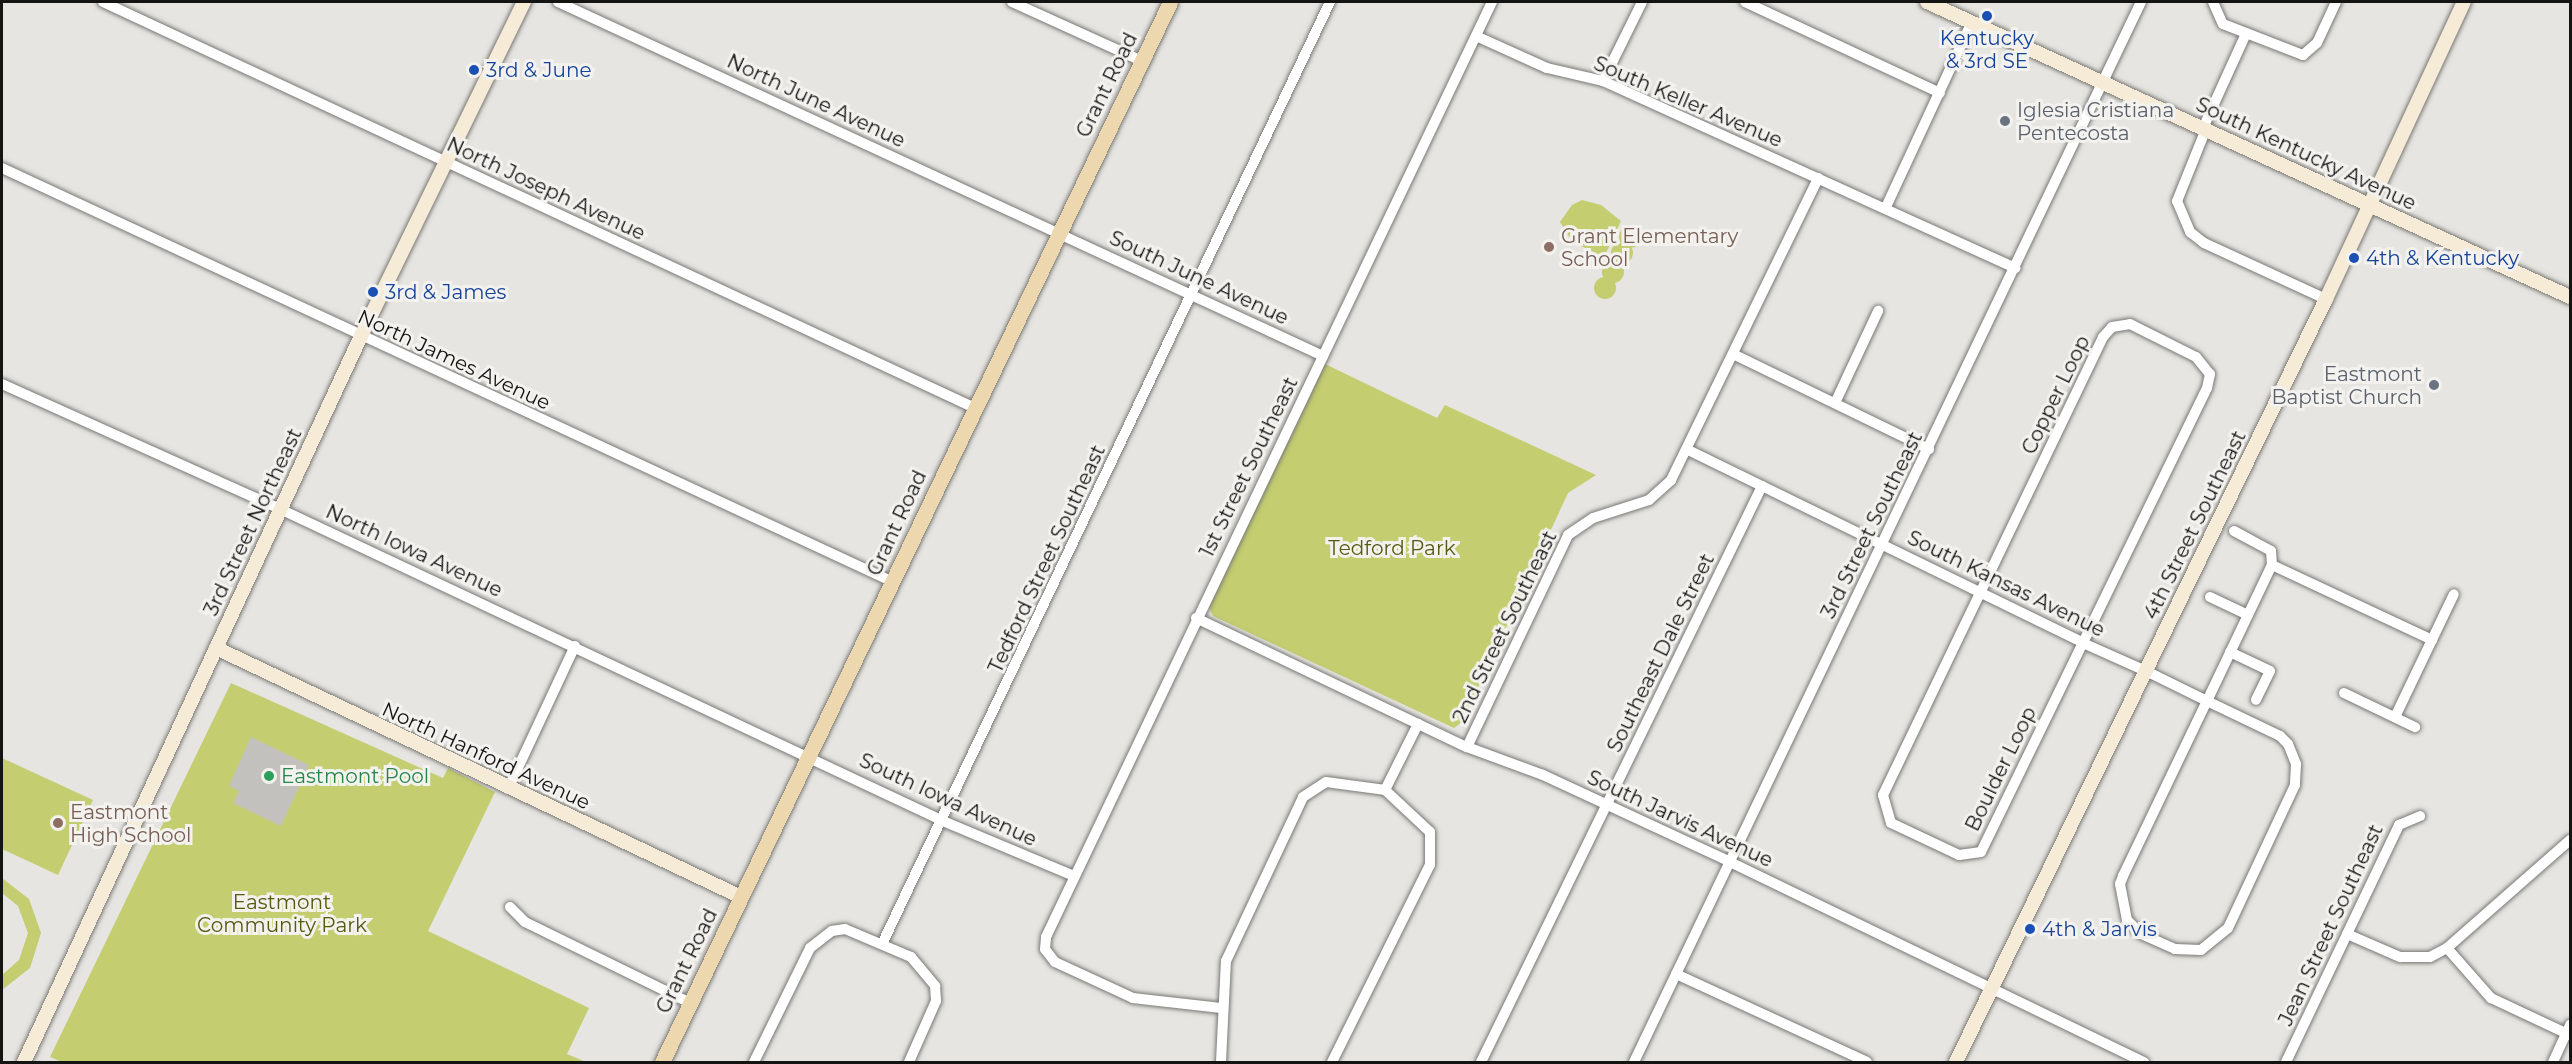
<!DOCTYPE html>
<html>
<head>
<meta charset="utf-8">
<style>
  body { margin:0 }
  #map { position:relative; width:2572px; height:1064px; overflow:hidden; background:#e6e5e1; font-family:Montserrat,sans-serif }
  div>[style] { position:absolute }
  .green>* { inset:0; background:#c4cd70 }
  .round { border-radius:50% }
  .building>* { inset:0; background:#c2c1bd }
  .roads { filter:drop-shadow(0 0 2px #797875) drop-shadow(0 0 2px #797875) }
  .street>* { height:10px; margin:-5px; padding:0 5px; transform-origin:5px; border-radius:5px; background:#fff }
  .secondary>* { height:14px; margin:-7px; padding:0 7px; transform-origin:7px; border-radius:7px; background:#f6ebd7 }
  .primary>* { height:15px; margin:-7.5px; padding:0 7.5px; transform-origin:7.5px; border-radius:7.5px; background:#edd7af }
  .dots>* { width:16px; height:16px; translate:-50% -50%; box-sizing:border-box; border:3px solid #f3f2ee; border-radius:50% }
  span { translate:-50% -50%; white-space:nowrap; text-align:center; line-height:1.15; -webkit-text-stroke:6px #f3f2ee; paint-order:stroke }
  .transit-label { font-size:20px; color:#164399 }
  .left { translate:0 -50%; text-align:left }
  .street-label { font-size:20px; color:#141413 }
  .worship-label { font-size:20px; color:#5b616d }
  .right { translate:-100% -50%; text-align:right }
  .education-label { font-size:20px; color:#785e54 }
  .park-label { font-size:20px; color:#555a0f }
  .leisure-label { font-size:20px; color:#27864d }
  .frame { position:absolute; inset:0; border:3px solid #141413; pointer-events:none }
</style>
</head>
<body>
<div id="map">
  <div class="green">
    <i style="clip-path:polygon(1582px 200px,1601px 205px,1621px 221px,1604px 257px,1573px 242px,1560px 222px,1572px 205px)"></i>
    <i class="round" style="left:1619px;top:226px;width:22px;height:22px"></i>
    <i class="round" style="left:1611px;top:242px;width:22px;height:22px"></i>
    <i class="round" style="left:1602px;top:261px;width:22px;height:22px"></i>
    <i class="round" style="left:1594px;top:277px;width:22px;height:22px"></i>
    <i style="clip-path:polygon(1325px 364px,1437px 418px,1445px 405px,1596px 475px,1568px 493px,1462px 722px,1454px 728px,1213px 616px,1209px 607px)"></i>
    <i style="clip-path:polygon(231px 683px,443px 778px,448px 768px,495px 792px,428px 931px,589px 1008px,567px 1054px,586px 1062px,62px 1062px,50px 1057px)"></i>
    <i style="clip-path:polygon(2px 758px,93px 800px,58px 875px,2px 849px)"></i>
    <i style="clip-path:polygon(2px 878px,29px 899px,41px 933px,30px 968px,2px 990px,2px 975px,19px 960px,28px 933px,18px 906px,2px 893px)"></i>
  </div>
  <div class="building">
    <i style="clip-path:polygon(251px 737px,309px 765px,281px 826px,233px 803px,239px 791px,229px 786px)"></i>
  </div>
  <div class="roads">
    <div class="street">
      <i style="left:103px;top:2px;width:962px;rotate:24.97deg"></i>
      <i style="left:558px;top:2px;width:843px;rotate:24.83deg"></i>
      <i style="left:1012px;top:2px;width:143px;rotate:24.4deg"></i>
      <i style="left:1745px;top:2px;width:215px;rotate:25deg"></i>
      <i style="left:2213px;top:2px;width:24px;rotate:66deg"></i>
      <i style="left:2223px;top:24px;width:86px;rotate:21.2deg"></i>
      <i style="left:2303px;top:55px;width:18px;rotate:-41deg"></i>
      <i style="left:2317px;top:43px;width:45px;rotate:-65.1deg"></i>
      <i style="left:1476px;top:36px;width:78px;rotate:24.3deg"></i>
      <i style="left:1547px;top:68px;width:57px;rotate:13.1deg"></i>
      <i style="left:1603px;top:81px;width:453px;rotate:24.4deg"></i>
      <i style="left:1603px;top:81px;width:88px;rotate:-63.7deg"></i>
      <i style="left:2203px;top:128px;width:101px;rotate:-65.5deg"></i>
      <i style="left:2206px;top:129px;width:78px;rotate:111.9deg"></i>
      <i style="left:2177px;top:201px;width:34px;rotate:67deg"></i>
      <i style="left:2190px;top:232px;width:18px;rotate:38deg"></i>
      <i style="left:2204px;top:243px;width:134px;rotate:24.7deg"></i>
      <i style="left:2px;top:168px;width:982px;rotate:24.92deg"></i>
      <i style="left:1886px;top:207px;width:204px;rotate:-65.1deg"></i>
      <i style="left:2130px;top:324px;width:74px;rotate:26.6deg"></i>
      <i style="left:2196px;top:357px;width:22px;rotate:51deg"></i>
      <i style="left:2210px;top:374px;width:14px;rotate:102deg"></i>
      <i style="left:2207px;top:388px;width:516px;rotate:115.97deg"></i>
      <i style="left:1981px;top:852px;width:22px;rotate:172deg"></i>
      <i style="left:1959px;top:855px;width:75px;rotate:-154.8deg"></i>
      <i style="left:1891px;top:823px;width:29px;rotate:-106deg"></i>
      <i style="left:1883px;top:795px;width:508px;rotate:-64.34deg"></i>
      <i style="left:2103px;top:337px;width:13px;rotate:-48deg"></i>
      <i style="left:2112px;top:327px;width:18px;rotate:-9deg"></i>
      <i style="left:1733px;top:354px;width:218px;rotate:25.9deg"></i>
      <i style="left:2px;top:384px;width:305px;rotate:24.2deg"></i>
      <i style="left:280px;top:509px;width:733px;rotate:25.2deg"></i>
      <i style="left:943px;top:821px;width:142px;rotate:22.8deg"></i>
      <i style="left:1835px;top:403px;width:102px;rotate:-64.9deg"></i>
      <i style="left:1688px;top:450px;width:440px;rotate:26deg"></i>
      <i style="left:2083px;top:643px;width:69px;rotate:24deg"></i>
      <i style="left:2146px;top:671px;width:68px;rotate:26.2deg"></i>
      <i style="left:2207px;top:701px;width:81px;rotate:25.6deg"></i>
      <i style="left:2280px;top:736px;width:11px;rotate:45deg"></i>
      <i style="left:2288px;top:744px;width:22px;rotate:68deg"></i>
      <i style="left:2296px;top:764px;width:21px;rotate:93deg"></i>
      <i style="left:2295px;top:785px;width:158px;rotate:115.1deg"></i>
      <i style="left:2228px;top:928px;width:35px;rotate:141deg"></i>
      <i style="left:2201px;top:950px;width:26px;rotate:-178deg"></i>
      <i style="left:2175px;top:949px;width:37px;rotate:-156deg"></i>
      <i style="left:2141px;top:934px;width:20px;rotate:-135deg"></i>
      <i style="left:2127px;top:920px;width:37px;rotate:-101deg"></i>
      <i style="left:2120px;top:884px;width:9px;rotate:-69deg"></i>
      <i style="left:2123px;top:876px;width:194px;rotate:-64.4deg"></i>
      <i style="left:2207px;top:701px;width:151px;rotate:-64.5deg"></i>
      <i style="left:2272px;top:565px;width:177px;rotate:25.1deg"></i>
      <i style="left:2234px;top:531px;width:42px;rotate:28.4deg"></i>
      <i style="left:2271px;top:551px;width:14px;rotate:86deg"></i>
      <i style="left:2210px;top:597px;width:42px;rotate:25.3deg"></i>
      <i style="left:1196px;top:618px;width:300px;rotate:25.5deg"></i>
      <i style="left:1467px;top:747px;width:81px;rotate:20.2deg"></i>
      <i style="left:1543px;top:775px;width:206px;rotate:24.9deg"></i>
      <i style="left:1730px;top:862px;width:460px;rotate:25.8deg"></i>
      <i style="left:2230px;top:652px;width:44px;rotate:25.4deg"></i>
      <i style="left:2270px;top:671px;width:32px;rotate:116deg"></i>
      <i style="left:2344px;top:693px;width:79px;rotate:25.6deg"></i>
      <i style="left:2395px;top:717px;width:136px;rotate:-64.4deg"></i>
      <i style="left:1467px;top:747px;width:235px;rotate:-64.5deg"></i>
      <i style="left:1568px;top:535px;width:30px;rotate:-34deg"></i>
      <i style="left:1593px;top:518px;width:59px;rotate:-17.8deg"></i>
      <i style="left:1649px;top:500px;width:30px;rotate:-42deg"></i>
      <i style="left:1671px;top:480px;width:336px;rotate:-64deg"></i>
      <i style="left:508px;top:789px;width:158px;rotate:-64.9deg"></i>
      <i style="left:1385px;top:790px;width:74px;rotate:-63.4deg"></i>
      <i style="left:510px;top:907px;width:21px;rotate:45deg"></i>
      <i style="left:525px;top:922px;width:184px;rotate:26.1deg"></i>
      <i style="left:2347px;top:934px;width:58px;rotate:23.5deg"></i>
      <i style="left:2400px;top:957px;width:30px"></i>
      <i style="left:2430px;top:957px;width:19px;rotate:-28deg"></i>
      <i style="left:2447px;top:948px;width:164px;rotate:-41.3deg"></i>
      <i style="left:883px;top:942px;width:1041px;rotate:-64.57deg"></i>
      <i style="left:2447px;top:948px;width:67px;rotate:48.7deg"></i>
      <i style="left:2491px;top:998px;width:87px;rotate:25.1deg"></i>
      <i style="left:1676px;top:974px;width:210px;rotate:24.7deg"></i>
      <i style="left:1221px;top:1008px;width:89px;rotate:-173.5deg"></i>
      <i style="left:1133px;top:998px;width:86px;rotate:-155.2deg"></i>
      <i style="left:1055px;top:962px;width:16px;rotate:-128deg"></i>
      <i style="left:1045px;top:949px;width:12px;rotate:-85deg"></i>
      <i style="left:1046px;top:937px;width:1036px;rotate:-64.5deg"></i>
      <i style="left:754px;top:1062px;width:127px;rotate:-63.8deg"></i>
      <i style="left:810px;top:948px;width:28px;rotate:-38deg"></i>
      <i style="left:832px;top:931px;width:13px;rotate:-9deg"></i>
      <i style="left:845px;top:929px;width:72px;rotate:23deg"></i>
      <i style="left:911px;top:957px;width:38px;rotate:50deg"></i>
      <i style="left:935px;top:986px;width:15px;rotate:86deg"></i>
      <i style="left:936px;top:1001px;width:67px;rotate:113.9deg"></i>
      <i style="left:1221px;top:1062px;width:101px;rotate:-87.2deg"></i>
      <i style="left:1226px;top:961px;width:181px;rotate:-64.8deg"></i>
      <i style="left:1303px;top:797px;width:27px;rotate:-33deg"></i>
      <i style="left:1326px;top:782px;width:60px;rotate:7.7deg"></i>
      <i style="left:1332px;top:1062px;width:220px;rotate:-63.6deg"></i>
      <i style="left:1430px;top:865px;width:33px;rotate:-90deg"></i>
      <i style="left:1430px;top:832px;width:62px;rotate:-137deg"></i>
      <i style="left:1481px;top:1062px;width:641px;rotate:-63.99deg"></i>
      <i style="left:1634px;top:1062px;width:1175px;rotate:-64.44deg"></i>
      <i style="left:2286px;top:1062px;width:263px;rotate:-64.5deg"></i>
      <i style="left:2399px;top:825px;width:23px;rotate:-23deg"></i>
      <i style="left:2553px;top:1062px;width:41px;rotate:-65.3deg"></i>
    </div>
    <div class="secondary">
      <i style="left:1927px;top:2px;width:707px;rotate:24.65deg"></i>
      <i style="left:216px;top:648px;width:581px;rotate:25.37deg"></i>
      <i style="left:24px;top:1062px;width:800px;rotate:-65.1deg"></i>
      <i style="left:361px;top:336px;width:372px;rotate:-64deg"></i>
      <i style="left:1956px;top:1062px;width:848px;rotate:-64.13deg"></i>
      <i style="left:2326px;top:299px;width:327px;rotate:-65.1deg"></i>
    </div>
    <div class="primary">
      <i style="left:662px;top:1062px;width:1175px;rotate:-64.39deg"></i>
    </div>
  </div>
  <div class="dots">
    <i style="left:1987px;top:16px;background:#1a4fb4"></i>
    <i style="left:474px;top:70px;background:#1a4fb4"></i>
    <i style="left:2005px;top:121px;background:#6b7280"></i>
    <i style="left:1549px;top:247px;background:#8d6e63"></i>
    <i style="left:2354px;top:258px;background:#1a4fb4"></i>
    <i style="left:373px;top:292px;background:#1a4fb4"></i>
    <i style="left:2434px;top:385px;background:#6b7280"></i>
    <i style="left:269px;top:776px;background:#2e9e5b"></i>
    <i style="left:58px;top:823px;background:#8d6e63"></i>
    <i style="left:2030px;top:929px;background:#1a4fb4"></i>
  </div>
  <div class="transit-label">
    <span style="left:1987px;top:50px">Kentucky<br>&amp; 3rd SE</span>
    <span class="left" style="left:486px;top:70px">3rd &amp; June</span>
    <span class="left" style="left:2366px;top:258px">4th &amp; Kentucky</span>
    <span class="left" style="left:385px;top:292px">3rd &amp; James</span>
    <span class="left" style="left:2042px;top:929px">4th &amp; Jarvis</span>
  </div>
  <div class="street-label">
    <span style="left:1107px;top:85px;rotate:-64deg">Grant Road</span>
    <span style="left:816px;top:101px;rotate:25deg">North June Avenue</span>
    <span style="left:1688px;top:102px;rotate:23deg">South Keller Avenue</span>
    <span style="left:2306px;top:154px;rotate:25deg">South Kentucky Avenue</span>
    <span style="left:546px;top:189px;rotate:25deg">North Joseph Avenue</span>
    <span style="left:1199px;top:278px;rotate:25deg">South June Avenue</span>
    <span style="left:454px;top:360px;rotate:25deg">North James Avenue</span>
    <span style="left:2056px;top:395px;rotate:-64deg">Copper Loop</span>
    <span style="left:1249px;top:467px;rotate:-64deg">1st Street Southeast</span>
    <span style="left:253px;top:522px;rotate:-65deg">3rd Street Northeast</span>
    <span style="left:897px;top:523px;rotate:-65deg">Grant Road</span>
    <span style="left:1872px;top:525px;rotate:-64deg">3rd Street Southeast</span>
    <span style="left:2195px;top:525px;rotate:-64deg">4th Street Southeast</span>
    <span style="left:414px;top:551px;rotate:25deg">North Iowa Avenue</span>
    <span style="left:1047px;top:559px;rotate:-65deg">Tedford Street Southeast</span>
    <span style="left:2006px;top:584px;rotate:26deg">South Kansas Avenue</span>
    <span style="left:1505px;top:627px;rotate:-64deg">2nd Street Southeast</span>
    <span style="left:1661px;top:653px;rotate:-64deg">Southeast Dale Street</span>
    <span style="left:486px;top:756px;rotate:25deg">North Hanford Avenue</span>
    <span style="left:2001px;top:769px;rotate:-64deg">Boulder Loop</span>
    <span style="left:948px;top:800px;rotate:25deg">South Iowa Avenue</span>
    <span style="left:1680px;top:819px;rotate:25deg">South Jarvis Avenue</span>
    <span style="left:2331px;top:925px;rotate:-65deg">Jean Street Southeast</span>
    <span style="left:687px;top:961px;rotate:-64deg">Grant Road</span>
  </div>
  <div class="worship-label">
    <span class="left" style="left:2017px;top:122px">Iglesia Cristiana<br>Pentecosta</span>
    <span class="right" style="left:2422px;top:386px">Eastmont<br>Baptist Church</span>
  </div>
  <div class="education-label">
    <span class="left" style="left:1561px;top:248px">Grant Elementary<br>School</span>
    <span class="left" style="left:70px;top:824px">Eastmont<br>High School</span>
  </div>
  <div class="park-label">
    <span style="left:1392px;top:548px">Tedford Park</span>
    <span style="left:282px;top:914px">Eastmont<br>Community Park</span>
  </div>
  <div class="leisure-label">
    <span class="left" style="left:281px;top:776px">Eastmont Pool</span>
  </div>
  <div class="frame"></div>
</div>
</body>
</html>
